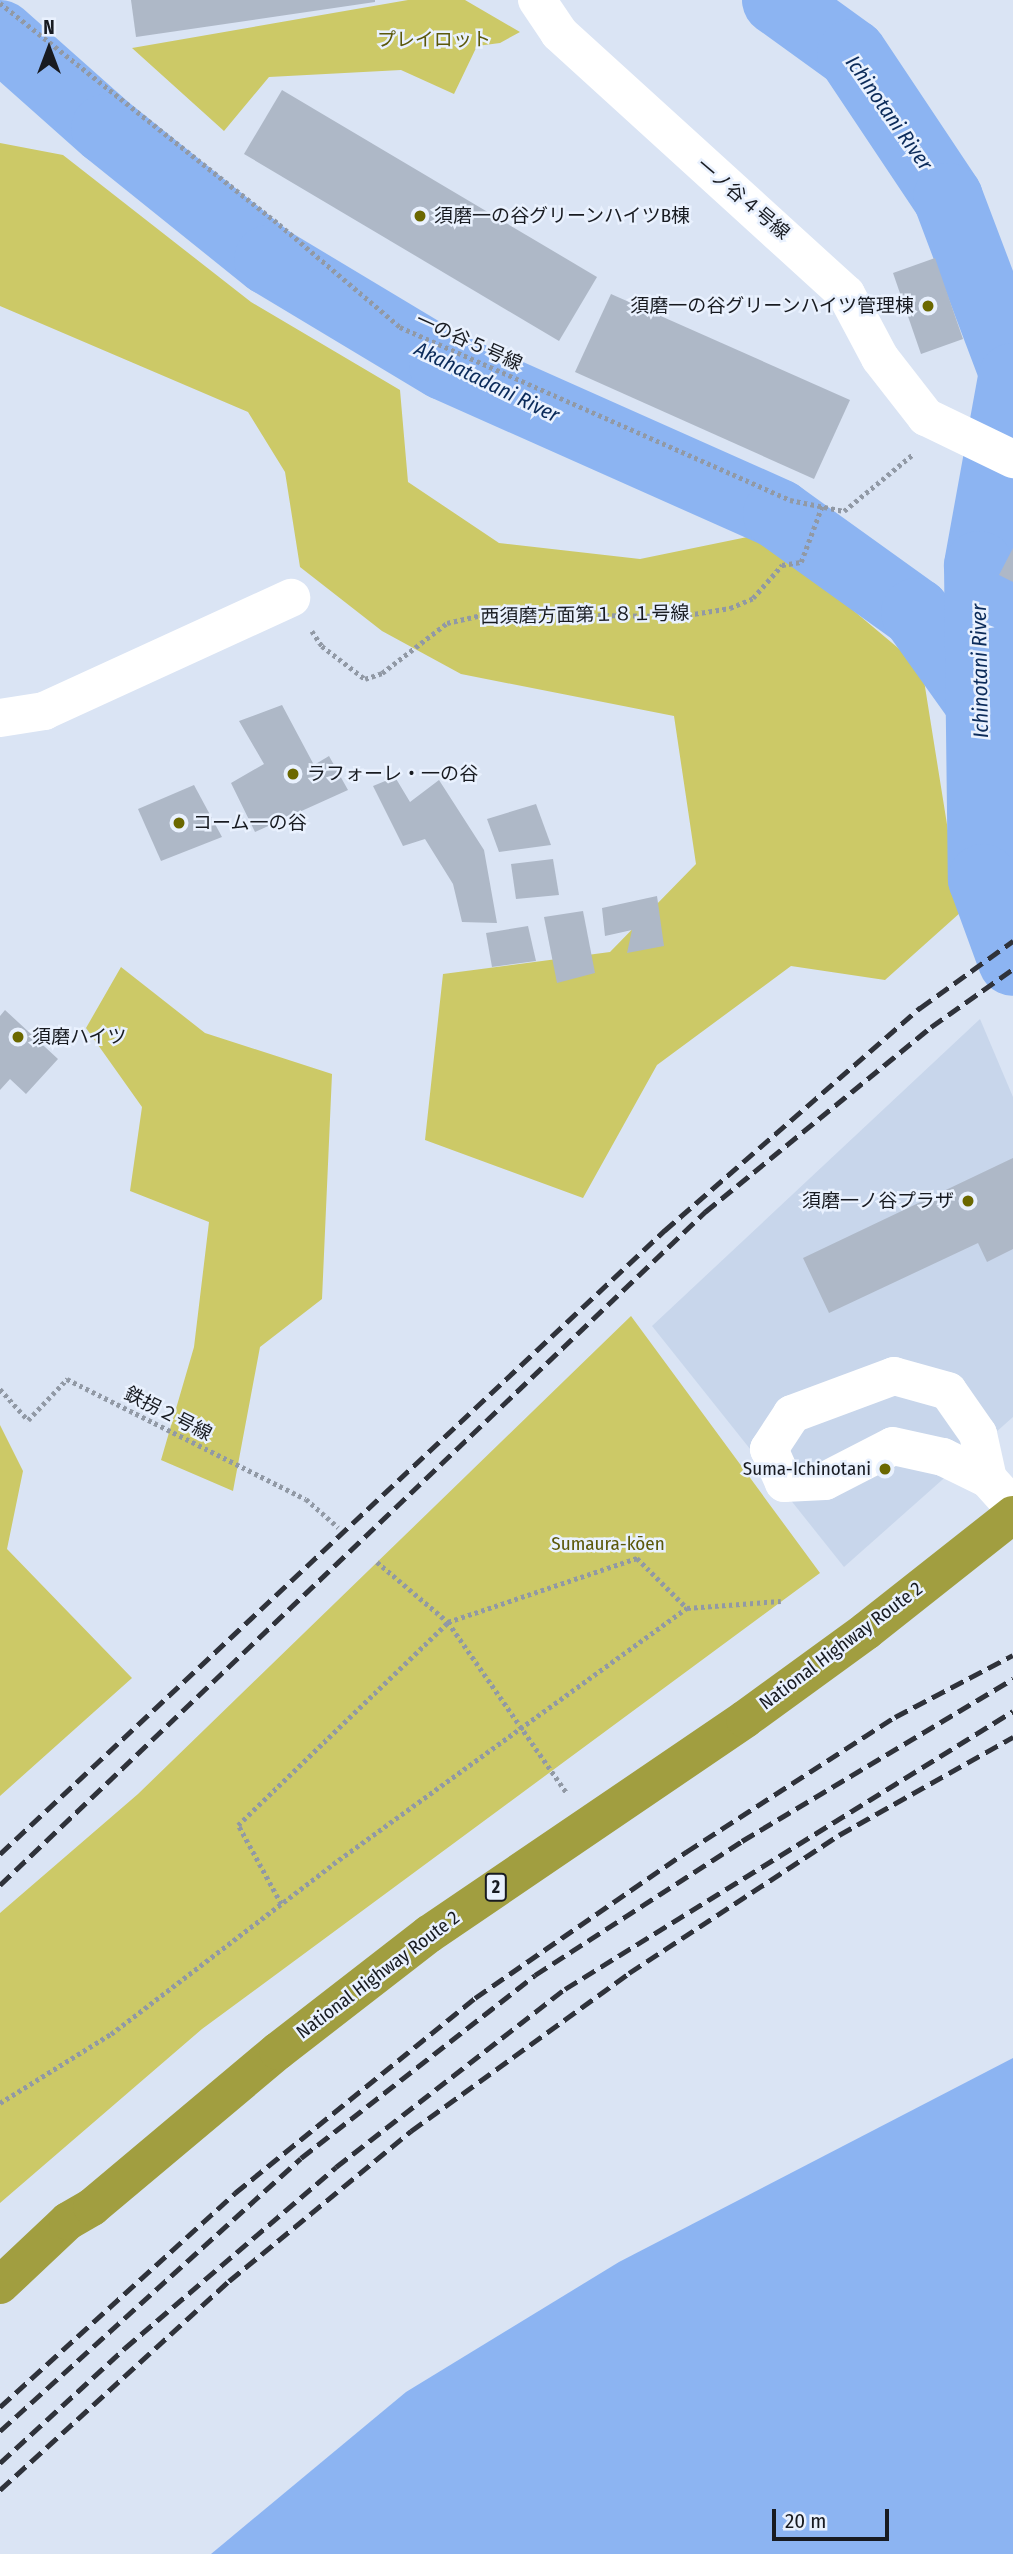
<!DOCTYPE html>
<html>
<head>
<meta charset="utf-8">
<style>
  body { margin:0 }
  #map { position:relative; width:1013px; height:2554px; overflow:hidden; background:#dae4f4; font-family:"Fira Sans Condensed","Noto Sans JP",sans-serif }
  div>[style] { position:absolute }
  .built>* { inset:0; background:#c8d6eb }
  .green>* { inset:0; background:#ccc967 }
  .water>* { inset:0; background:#8cb4f2 }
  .river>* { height:70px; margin:-35px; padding:0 35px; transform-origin:35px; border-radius:35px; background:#8cb4f2 }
  .building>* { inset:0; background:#aeb8c7 }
  .path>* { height:4.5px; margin-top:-2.25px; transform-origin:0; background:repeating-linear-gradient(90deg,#9199a5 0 3.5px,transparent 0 7px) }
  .minor>* { height:38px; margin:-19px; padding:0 19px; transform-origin:19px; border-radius:19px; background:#fff }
  .highway>* { height:38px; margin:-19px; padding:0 19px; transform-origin:19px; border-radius:19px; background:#a19e40 }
  .rail>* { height:5px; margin-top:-2.5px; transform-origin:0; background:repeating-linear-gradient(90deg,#2f323a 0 14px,transparent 0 21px) }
  .dots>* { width:19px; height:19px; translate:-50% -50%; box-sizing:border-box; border:4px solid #e9f1fe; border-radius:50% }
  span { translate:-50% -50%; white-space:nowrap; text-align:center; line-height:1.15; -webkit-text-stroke:5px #e9f1fe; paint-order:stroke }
  .shield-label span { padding:2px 5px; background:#e9f1fe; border:2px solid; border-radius:5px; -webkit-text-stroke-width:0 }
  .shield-label { font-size:18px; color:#181b21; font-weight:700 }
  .park-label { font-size:19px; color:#5b580a }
  .street-label { font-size:19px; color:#181b21 }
  .poi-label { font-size:19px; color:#181b21 }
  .left { translate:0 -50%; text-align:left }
  .right { translate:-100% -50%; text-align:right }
  .water-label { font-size:21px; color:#0b2b5a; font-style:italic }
  .north { position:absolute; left:14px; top:14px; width:70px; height:70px; -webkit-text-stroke:5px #e9f1fe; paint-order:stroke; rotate:0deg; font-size:19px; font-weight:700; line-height:28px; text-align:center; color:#181b21 }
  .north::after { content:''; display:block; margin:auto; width:24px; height:32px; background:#181b21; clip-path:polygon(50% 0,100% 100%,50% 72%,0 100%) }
  .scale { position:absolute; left:772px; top:2509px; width:117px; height:32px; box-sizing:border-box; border:4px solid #181b21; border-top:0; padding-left:9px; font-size:21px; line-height:24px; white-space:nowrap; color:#181b21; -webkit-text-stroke:5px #e9f1fe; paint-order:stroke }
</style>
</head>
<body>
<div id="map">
  <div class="built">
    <i style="clip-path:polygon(980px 1019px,1013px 1097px,1013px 1417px,844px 1567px,652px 1326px)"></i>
  </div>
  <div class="green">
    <i style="clip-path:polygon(408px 0,465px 0,520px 32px,500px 43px,477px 46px,454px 94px,401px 70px,269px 77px,224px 131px,132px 48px)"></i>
    <i style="clip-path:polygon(0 143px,63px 155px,251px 302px,400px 390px,408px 482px,499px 543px,640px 559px,762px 534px,922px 668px,961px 912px,885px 980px,791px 966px,657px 1065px,583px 1198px,425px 1140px,443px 974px,610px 952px,696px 864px,674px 716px,461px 674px,382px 631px,300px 567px,285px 472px,248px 412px,0 306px)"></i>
    <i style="clip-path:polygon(121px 967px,205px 1033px,332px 1074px,322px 1299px,260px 1347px,233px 1491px,161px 1460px,194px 1347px,209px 1222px,130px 1191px,142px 1107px,86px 1028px)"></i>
    <i style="clip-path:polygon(631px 1316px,820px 1573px,202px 2029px,0 2203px,0 1913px,138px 1794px)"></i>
    <i style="clip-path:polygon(0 1425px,23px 1471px,7px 1549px,132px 1678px,0 1796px)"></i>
  </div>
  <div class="water">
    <i style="clip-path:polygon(1013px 2058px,1013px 2554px,211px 2554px,406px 2392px,619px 2262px)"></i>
  </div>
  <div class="river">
    <i style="left:777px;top:0;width:92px;rotate:35.8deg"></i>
    <i style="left:852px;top:54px;width:173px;rotate:56.3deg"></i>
    <i style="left:948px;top:198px;width:184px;rotate:69.3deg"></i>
    <i style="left:0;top:35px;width:142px;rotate:41.6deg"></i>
    <i style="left:106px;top:129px;width:209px;rotate:38.8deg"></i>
    <i style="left:269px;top:260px;width:204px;rotate:31deg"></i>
    <i style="left:444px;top:365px;width:366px;rotate:24deg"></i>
    <i style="left:778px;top:514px;width:170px;rotate:35.7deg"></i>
    <i style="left:916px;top:613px;width:112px;rotate:54.5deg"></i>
    <i style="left:1013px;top:378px;width:191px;rotate:100.3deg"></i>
    <i style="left:979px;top:566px;width:313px;rotate:89.3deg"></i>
    <i style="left:983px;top:879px;width:87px;rotate:69.9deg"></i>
  </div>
  <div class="building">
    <i style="clip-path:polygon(131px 0,375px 0,375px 2px,136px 37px)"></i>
    <i style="clip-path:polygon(282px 90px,597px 277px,559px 341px,244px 154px)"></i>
    <i style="clip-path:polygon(935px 258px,963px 339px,921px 354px,893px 273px)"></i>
    <i style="clip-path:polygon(611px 294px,850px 400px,814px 479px,575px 372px)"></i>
    <i style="clip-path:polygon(1013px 548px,1013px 582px,999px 575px)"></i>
    <i style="clip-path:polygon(282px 705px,314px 765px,329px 756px,348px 790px,255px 832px,231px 783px,264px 764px,239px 721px)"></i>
    <i style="clip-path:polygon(395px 777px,410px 802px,439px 780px,484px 850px,497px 923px,462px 922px,453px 884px,425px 839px,403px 846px,373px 786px)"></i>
    <i style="clip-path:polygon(194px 785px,222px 837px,161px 861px,138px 809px)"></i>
    <i style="clip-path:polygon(536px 804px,551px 845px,499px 852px,487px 819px)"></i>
    <i style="clip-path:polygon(553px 859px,559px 895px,516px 899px,511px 864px)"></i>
    <i style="clip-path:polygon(657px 896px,664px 946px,627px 953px,632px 930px,605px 936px,602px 908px)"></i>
    <i style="clip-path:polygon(583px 911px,595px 973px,557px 983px,544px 917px)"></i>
    <i style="clip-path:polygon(528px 926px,536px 961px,492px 967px,486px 933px)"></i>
    <i style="clip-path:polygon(5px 1010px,58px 1059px,26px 1094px,10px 1079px,0 1090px,0 1016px)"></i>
    <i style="clip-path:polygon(1013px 1158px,1013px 1249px,987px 1262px,978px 1243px,829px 1313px,803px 1258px)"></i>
  </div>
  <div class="path">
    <i style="left:0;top:3px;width:350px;rotate:38.4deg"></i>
    <i style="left:274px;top:220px;width:165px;rotate:40.3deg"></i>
    <i style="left:400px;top:327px;width:427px;rotate:23.9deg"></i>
    <i style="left:790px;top:500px;width:55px;rotate:11.5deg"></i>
    <i style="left:844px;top:511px;width:88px;rotate:-39.5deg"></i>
    <i style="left:312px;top:631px;width:18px;rotate:56deg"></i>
    <i style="left:322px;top:646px;width:54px;rotate:37.5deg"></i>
    <i style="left:365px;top:679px;width:18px;rotate:-19deg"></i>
    <i style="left:382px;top:673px;width:82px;rotate:-37.6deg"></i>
    <i style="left:447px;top:623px;width:40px;rotate:-13deg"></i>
    <i style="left:486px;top:614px;width:195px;rotate:0.6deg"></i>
    <i style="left:681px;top:616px;width:50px;rotate:-9.3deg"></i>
    <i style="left:730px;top:608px;width:25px;rotate:-23deg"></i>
    <i style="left:753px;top:598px;width:44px;rotate:-48.7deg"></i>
    <i style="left:782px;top:565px;width:19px;rotate:-9deg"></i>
    <i style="left:801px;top:562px;width:60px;rotate:-69.4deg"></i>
    <i style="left:0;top:1389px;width:42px;rotate:47.9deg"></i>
    <i style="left:28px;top:1420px;width:57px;rotate:-46.4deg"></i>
    <i style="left:67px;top:1379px;width:267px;rotate:26.7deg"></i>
    <i style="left:306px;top:1499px;width:43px;rotate:41.2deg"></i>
    <i style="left:377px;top:1562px;width:93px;rotate:40.2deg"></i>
    <i style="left:448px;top:1622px;width:208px;rotate:55.2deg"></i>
    <i style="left:281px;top:1904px;width:90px;rotate:-118.6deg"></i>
    <i style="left:238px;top:1825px;width:292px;rotate:-44deg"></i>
    <i style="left:448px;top:1622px;width:200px;rotate:-18.7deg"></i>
    <i style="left:637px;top:1558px;width:71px;rotate:45deg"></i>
    <i style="left:0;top:2103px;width:131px;rotate:-31.9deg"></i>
    <i style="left:111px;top:2034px;width:280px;rotate:-37.4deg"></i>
    <i style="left:333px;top:1864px;width:437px;rotate:-35.9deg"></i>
    <i style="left:687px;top:1608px;width:94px;rotate:-4.3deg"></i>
  </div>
  <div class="minor">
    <i style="left:537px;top:0;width:40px;rotate:56deg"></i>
    <i style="left:559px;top:33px;width:388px;rotate:42.3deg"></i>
    <i style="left:846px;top:294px;width:72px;rotate:62deg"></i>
    <i style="left:880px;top:358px;width:75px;rotate:52.1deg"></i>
    <i style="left:926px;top:417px;width:97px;rotate:25.8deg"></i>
    <i style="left:0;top:718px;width:45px;rotate:-9deg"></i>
    <i style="left:44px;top:711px;width:272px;rotate:-24.6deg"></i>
    <i style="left:988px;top:1479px;width:46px;rotate:-102.5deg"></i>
    <i style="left:978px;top:1434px;width:52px;rotate:-124.9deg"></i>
    <i style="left:948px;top:1391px;width:56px;rotate:-164.5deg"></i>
    <i style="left:894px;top:1376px;width:109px;rotate:159.6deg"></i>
    <i style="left:792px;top:1414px;width:42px;rotate:123.3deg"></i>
    <i style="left:769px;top:1449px;width:37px;rotate:66deg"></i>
    <i style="left:784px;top:1483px;width:41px;rotate:-2.8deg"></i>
    <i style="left:825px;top:1481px;width:76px;rotate:-27.2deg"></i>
    <i style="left:893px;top:1446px;width:51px;rotate:12.4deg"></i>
    <i style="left:943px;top:1457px;width:50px;rotate:26.1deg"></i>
    <i style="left:988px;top:1479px;width:38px;rotate:48deg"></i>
  </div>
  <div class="highway">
    <i style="left:0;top:2285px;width:93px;rotate:-43.3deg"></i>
    <i style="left:68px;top:2221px;width:28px;rotate:-30deg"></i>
    <i style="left:92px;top:2207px;width:243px;rotate:-40deg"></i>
    <i style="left:278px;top:2051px;width:191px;rotate:-37.8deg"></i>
    <i style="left:429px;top:1934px;width:382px;rotate:-34.2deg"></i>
    <i style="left:745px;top:1719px;width:150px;rotate:-36deg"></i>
    <i style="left:866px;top:1631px;width:187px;rotate:-38.3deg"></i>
  </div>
  <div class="rail">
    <i style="left:0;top:1854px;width:911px;rotate:-43.18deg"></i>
    <i style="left:664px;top:1231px;width:340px;rotate:-41.1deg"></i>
    <i style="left:920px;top:1008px;width:115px;rotate:-35.8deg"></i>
    <i style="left:0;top:1885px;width:975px;rotate:-43.67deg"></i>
    <i style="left:705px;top:1212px;width:292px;rotate:-39.3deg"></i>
    <i style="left:931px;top:1027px;width:100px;rotate:-35.3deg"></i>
    <i style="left:0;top:2407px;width:318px;rotate:-42.3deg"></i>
    <i style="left:235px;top:2193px;width:309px;rotate:-39.1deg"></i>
    <i style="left:475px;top:1998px;width:257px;rotate:-34.7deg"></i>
    <i style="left:686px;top:1852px;width:249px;rotate:-32.9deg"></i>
    <i style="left:895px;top:1717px;width:133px;rotate:-27.7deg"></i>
    <i style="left:0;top:2431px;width:406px;rotate:-42.2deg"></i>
    <i style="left:301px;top:2158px;width:297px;rotate:-38deg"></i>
    <i style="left:535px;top:1975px;width:247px;rotate:-32.9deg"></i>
    <i style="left:742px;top:1841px;width:316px;rotate:-30.9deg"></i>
    <i style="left:0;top:2463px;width:170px;rotate:-42.6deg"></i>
    <i style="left:125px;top:2348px;width:278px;rotate:-40.6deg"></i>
    <i style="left:336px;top:2167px;width:290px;rotate:-37.9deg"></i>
    <i style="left:565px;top:1989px;width:527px;rotate:-31.82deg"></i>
    <i style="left:0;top:2490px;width:310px;rotate:-42.4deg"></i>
    <i style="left:229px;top:2281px;width:236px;rotate:-39.5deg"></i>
    <i style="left:411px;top:2131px;width:269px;rotate:-35.9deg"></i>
    <i style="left:629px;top:1973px;width:251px;rotate:-33.3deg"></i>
    <i style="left:839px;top:1835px;width:200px;rotate:-29.4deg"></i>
  </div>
  <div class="dots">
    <i style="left:420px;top:216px;background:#6b6800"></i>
    <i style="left:928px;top:306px;background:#6b6800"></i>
    <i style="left:293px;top:774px;background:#6b6800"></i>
    <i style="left:179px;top:823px;background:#6b6800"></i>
    <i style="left:18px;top:1037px;background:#6b6800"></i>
    <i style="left:968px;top:1201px;background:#6b6800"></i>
    <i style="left:885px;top:1469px;background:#6b6800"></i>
  </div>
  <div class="shield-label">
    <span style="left:496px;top:1887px">2</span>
  </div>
  <div class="park-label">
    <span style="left:434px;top:40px">プレイロット</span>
    <span style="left:608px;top:1544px">Sumaura-kōen</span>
  </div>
  <div class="street-label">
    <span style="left:743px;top:199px;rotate:40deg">一ノ谷４号線</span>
    <span style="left:469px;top:342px;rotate:24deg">一の谷５号線</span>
    <span style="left:585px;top:615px;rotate:-1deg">西須磨方面第１８１号線</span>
    <span style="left:168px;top:1414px;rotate:27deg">鉄拐２号線</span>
    <span style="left:841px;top:1646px;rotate:-37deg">National Highway Route 2</span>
    <span style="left:378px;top:1975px;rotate:-37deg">National Highway Route 2</span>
  </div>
  <div class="poi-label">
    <span class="left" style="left:434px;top:216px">須磨一の谷グリーンハイツB棟</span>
    <span class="right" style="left:914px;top:306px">須磨一の谷グリーンハイツ管理棟</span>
    <span class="left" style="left:307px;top:774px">ラフォーレ・一の谷</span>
    <span class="left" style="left:193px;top:823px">コーム一の谷</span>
    <span class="left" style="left:32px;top:1037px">須磨ハイツ</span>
    <span class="right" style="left:954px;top:1201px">須磨一ノ谷プラザ</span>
    <span class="right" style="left:871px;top:1469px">Suma-Ichinotani</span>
  </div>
  <div class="water-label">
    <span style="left:889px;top:113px;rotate:55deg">Ichinotani River</span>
    <span style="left:487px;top:382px;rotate:26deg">Akahatadani River</span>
    <span style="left:980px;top:671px;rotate:-91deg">Ichinotani River</span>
  </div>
  <div class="north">N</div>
  <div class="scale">20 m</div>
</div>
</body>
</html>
